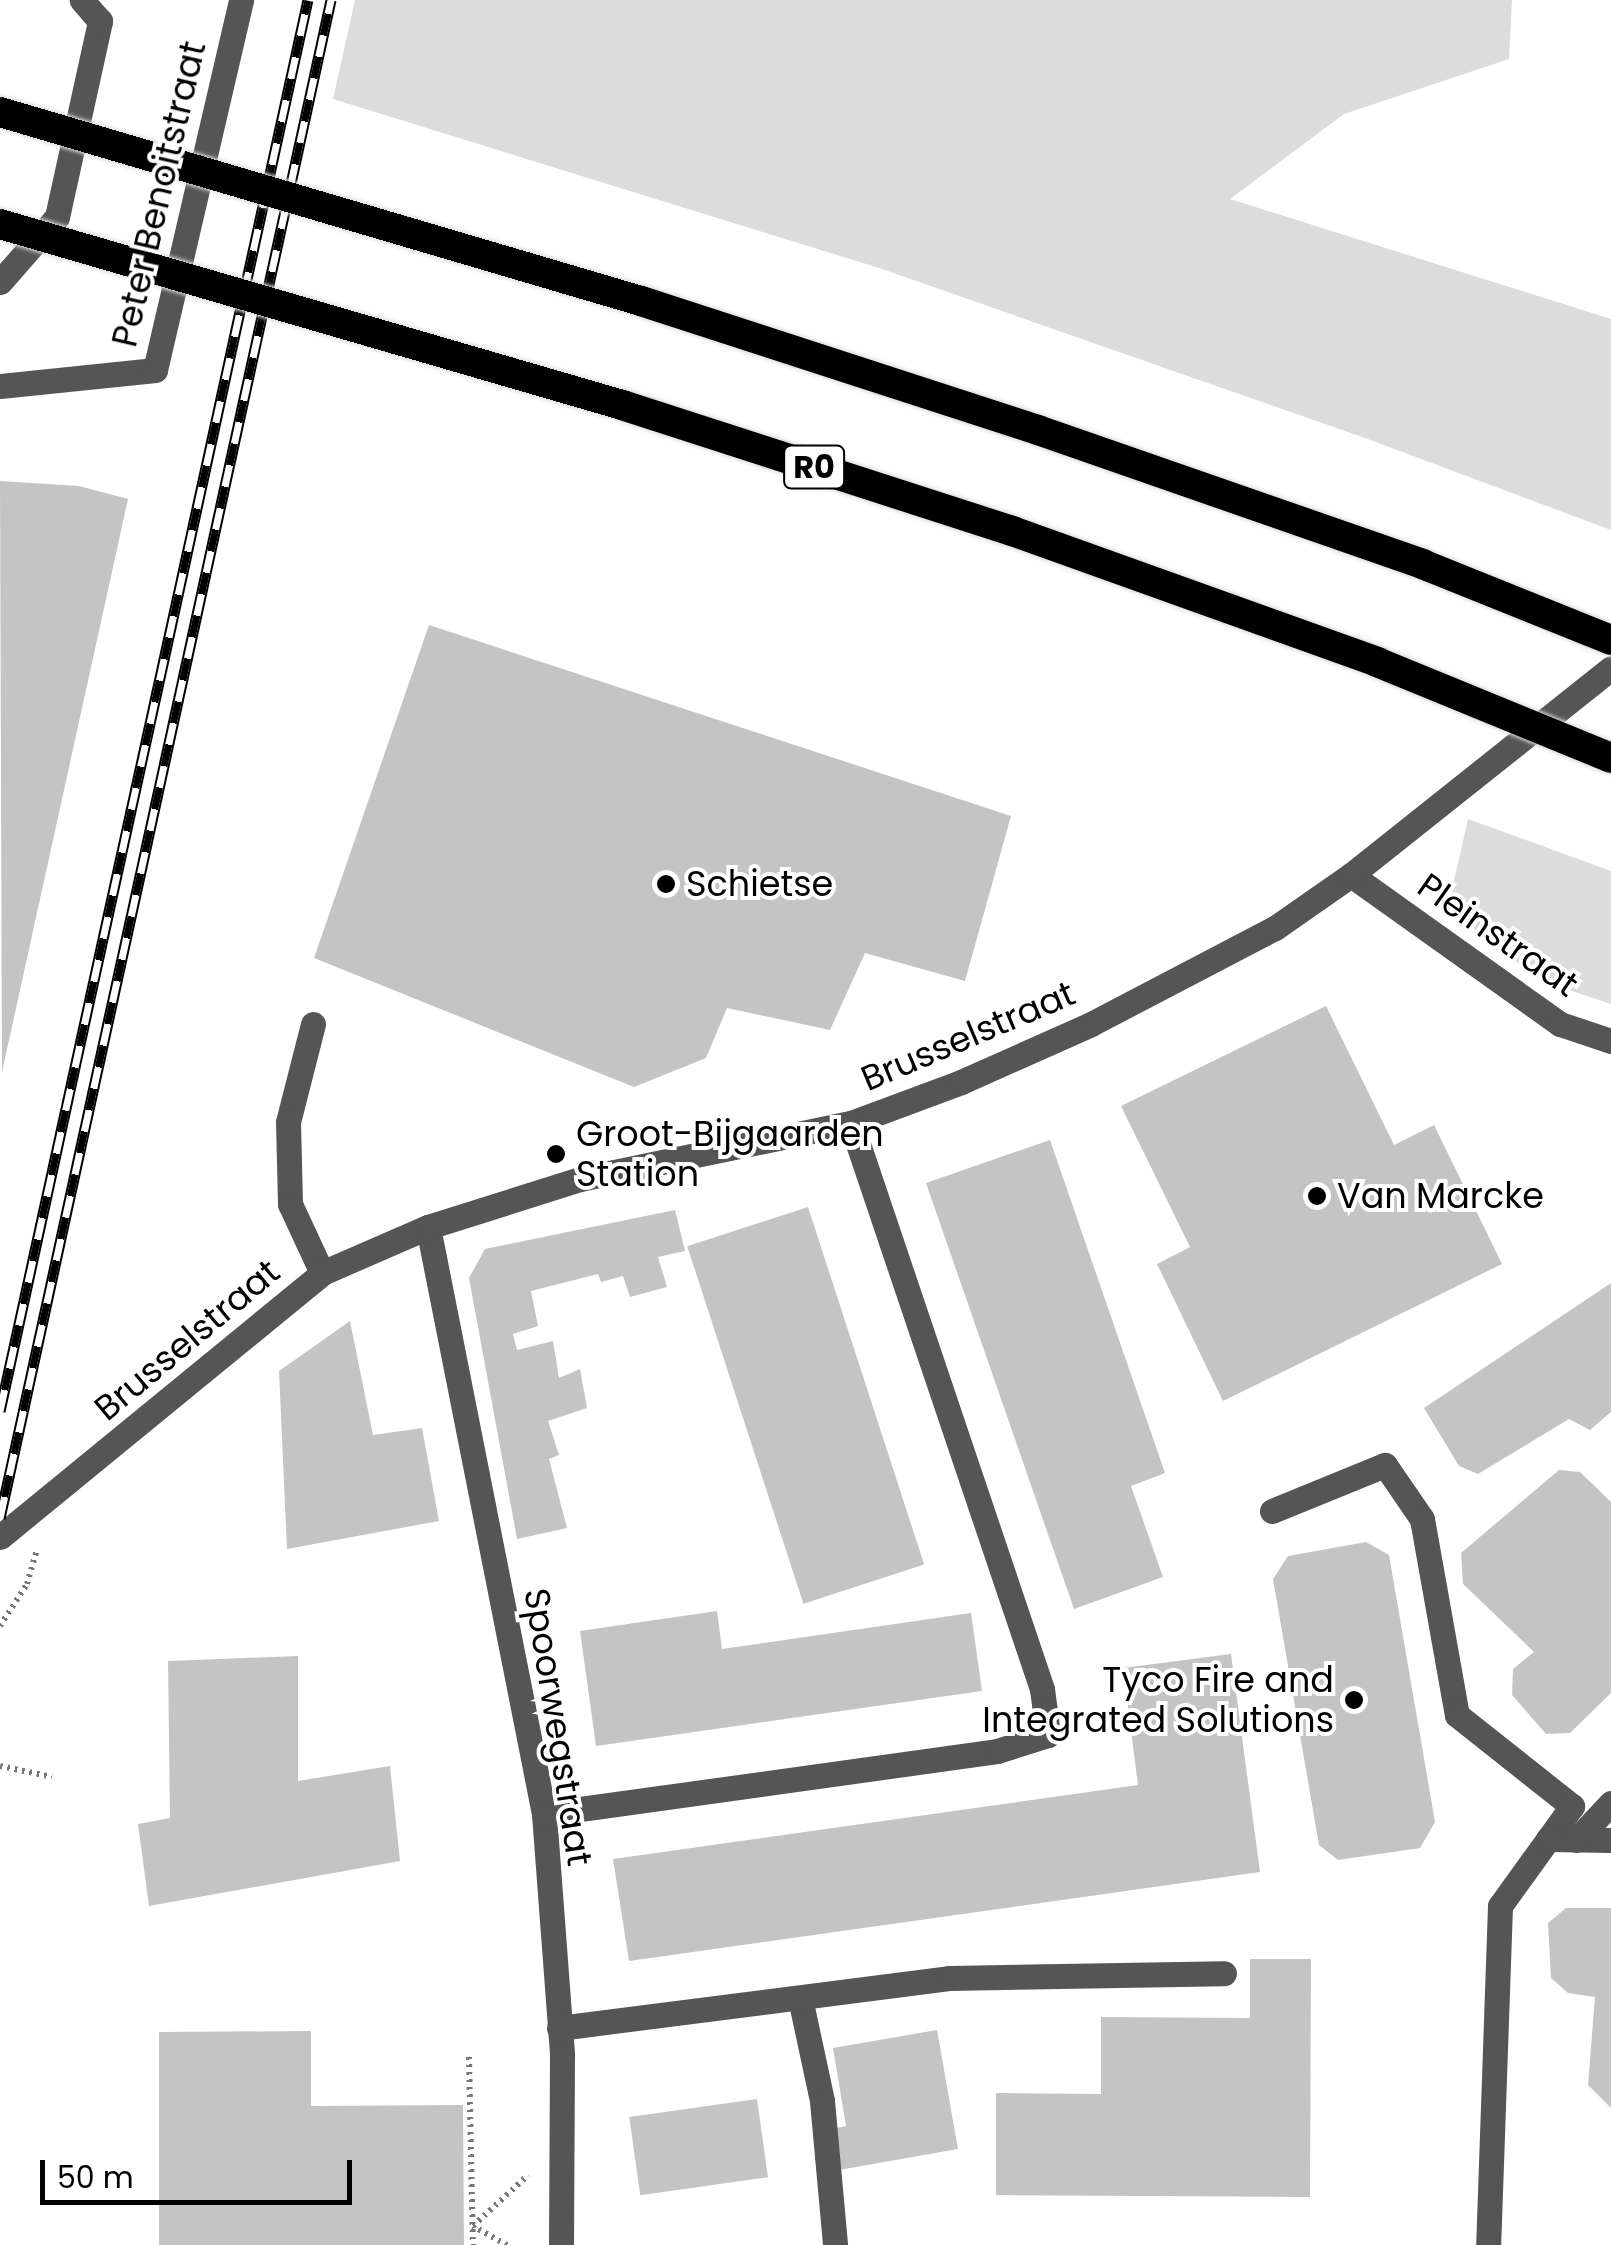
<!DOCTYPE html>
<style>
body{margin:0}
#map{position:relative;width:1611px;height:2245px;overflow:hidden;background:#fff;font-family:Poppins,sans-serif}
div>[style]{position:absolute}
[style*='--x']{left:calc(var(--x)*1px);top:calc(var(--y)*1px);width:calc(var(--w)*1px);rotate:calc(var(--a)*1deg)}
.green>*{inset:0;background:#dcdcdc}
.building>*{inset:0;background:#c4c4c4;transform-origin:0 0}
.path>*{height:6px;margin-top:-3px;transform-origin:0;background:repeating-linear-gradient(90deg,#777 0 2.5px,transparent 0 7.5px)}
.minor>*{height:25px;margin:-12.5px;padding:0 12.5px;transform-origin:12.5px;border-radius:12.5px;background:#555}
.rail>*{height:11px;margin-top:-5.5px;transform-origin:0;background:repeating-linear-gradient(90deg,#fff 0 22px,#000 0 44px);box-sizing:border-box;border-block:2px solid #000}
.bridges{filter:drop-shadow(0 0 2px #dbdbdb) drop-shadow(0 0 2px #dbdbdb)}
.highway-bridge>*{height:30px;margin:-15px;padding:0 15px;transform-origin:15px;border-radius:15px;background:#000}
.dots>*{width:28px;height:28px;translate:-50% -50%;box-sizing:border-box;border:5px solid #fff;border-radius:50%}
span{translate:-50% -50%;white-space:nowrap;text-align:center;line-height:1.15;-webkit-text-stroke:8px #fff;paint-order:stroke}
.shield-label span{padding:2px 8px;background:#fff;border:2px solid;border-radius:8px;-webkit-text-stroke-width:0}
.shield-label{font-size:32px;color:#000;font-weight:700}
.street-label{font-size:35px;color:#000}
.poi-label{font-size:35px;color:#000}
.left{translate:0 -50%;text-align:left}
.right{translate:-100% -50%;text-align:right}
.scale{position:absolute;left:40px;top:2160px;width:312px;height:45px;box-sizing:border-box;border:5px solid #000;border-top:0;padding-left:12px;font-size:30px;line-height:35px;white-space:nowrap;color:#000;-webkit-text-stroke:8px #fff;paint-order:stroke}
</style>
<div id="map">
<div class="green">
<div style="clip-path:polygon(355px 0,1512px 0,1509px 59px,1344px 114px,1230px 199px,1611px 319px,1611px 530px,1365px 438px,879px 268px,333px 99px)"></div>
<div style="clip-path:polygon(1468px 819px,1611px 871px,1611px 1004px,1557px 986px,1486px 944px,1450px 898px)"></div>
</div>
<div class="building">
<div style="clip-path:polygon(0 481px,79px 486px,128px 499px,2px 1072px)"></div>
<div style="clip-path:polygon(429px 625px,1011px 816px,965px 981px,865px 953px,830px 1030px,727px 1008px,706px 1058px,634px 1087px,314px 958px)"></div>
<div style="clip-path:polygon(1326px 1006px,1394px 1145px,1434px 1125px,1502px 1264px,1223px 1401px,1157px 1264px,1190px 1247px,1121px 1106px)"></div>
<div style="clip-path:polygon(1050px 1140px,1165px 1473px,1131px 1486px,1163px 1577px,1074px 1609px,926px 1183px)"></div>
<div style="left:808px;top:1207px;width:376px;height:127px;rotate:72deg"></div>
<div style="clip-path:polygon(675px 1210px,685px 1251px,658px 1257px,667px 1287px,630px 1297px,623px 1276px,601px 1282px,598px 1274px,531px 1291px,538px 1326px,513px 1334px,517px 1350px,553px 1341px,559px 1378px,580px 1369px,587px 1408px,548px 1421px,559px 1455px,549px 1459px,567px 1528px,517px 1539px,469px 1278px,485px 1249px)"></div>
<div style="clip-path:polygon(1611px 1283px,1611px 1412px,1590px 1430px,1569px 1419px,1478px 1474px,1459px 1466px,1424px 1408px)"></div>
<div style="clip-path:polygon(350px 1321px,373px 1435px,422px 1428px,439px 1521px,287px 1549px,279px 1371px)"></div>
<div style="clip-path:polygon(1559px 1470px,1580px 1472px,1611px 1502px,1611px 1693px,1570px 1733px,1546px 1734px,1512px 1695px,1513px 1669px,1534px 1652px,1463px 1584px,1461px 1553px)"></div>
<div style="clip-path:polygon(1366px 1542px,1389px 1555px,1435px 1822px,1420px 1848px,1338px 1860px,1319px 1845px,1273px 1579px,1288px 1556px)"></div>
<div style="clip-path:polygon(717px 1611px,722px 1649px,971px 1613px,982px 1691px,596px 1746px,580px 1631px)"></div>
<div style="clip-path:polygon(1231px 1654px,1260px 1872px,629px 1961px,613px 1859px,1138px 1785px,1123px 1668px)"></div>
<div style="clip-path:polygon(298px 1656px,298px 1781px,390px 1766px,400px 1861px,149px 1906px,138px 1824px,170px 1818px,168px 1661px)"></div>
<div style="clip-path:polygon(1566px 1908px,1611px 1908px,1611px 2108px,1588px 2085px,1595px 1997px,1568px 1993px,1551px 1978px,1548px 1923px)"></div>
<div style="clip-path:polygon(1250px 1959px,1311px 1959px,1310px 2197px,996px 2195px,996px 2093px,1101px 2094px,1101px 2017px,1250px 2018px)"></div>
<div style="clip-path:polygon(937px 2030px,958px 2149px,839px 2170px,832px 2129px,846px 2126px,833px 2048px)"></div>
<div style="clip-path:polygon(311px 2031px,311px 2106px,463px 2105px,464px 2245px,159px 2245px,159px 2032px)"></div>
<div style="left:757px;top:2099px;width:79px;height:129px;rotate:82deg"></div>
</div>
<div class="path">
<div style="--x:0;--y:1626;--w:50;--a:-57.3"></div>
<div style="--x:27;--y:1584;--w:35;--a:-74"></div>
<div style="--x:0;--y:1766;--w:53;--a:11.9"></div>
<div style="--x:469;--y:2057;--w:188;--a:88.8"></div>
<div style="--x:507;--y:2245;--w:39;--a:-151"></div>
<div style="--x:473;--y:2226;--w:75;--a:-42.8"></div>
</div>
<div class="minor">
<div style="--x:0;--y:282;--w:86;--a:-48.8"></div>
<div style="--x:57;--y:217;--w:201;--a:-77.6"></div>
<div style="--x:100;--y:21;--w:28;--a:-131"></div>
<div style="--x:0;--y:386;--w:156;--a:-5.9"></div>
<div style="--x:155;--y:370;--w:380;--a:-76.9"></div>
<div style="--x:1351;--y:875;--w:257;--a:35.5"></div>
<div style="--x:1560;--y:1024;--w:54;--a:18.4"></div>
<div style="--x:313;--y:1024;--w:101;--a:104.3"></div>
<div style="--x:288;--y:1122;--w:82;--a:88.6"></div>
<div style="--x:290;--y:1204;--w:76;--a:65.1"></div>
<div style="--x:428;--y:1227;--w:598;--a:78.82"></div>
<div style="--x:544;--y:1814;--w:242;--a:85.7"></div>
<div style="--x:562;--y:2055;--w:190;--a:90.3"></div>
<div style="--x:1272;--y:1511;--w:122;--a:-22.2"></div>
<div style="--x:1385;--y:1465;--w:65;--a:55.6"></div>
<div style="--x:1422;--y:1519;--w:199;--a:79.9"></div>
<div style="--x:1457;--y:1715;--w:147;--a:38.4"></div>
<div style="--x:1572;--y:1806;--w:123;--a:125.8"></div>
<div style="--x:1500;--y:1906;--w:339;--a:92"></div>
<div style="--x:0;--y:1537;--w:416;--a:-39.3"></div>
<div style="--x:322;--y:1273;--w:116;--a:-23.5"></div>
<div style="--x:428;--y:1227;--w:159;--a:-17.5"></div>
<div style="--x:580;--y:1179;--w:277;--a:-11.7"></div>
<div style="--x:851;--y:1123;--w:117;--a:-20.4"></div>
<div style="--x:961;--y:1082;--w:142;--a:-24"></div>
<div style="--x:1091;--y:1024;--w:208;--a:-27.6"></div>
<div style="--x:1275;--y:928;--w:93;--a:-34.9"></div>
<div style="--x:1351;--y:875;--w:332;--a:-38.5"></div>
<div style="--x:544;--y:1814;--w:457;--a:-7.9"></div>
<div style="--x:997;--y:1751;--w:53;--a:-17.4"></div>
<div style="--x:1048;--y:1735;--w:46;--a:-97.4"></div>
<div style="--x:1042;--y:1689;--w:597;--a:-108.65"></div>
<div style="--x:1548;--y:1839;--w:63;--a:0.9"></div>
<div style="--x:1576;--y:1840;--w:51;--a:-46.6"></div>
<div style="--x:800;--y:1998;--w:105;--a:77.9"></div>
<div style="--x:822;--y:2101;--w:145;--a:84.8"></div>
<div style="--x:559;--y:2028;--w:393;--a:-7.3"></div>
<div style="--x:949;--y:1978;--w:275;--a:-1"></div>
</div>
<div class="rail">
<div style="--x:0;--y:1411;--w:1444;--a:-77.69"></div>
<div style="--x:0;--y:1518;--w:1554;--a:-77.7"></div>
</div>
<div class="bridges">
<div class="highway-bridge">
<div style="--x:0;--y:112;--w:668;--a:16.43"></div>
<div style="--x:641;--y:301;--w:417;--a:18"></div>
<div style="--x:1038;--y:430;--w:407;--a:19.2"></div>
<div style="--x:1422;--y:564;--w:204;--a:21.9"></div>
<div style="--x:0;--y:224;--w:648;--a:16.22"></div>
<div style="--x:622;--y:405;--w:410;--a:17.9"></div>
<div style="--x:1012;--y:531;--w:388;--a:19.7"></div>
<div style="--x:1377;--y:662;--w:253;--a:22.3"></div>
</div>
</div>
<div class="dots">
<div style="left:666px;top:884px;background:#000"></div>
<div style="left:556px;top:1154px;background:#000"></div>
<div style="left:1317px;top:1196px;background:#000"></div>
<div style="left:1354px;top:1700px;background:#000"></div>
</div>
<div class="shield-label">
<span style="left:814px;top:467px">R0</span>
</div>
<div class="street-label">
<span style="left:159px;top:194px;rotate:-77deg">Peter Benoitstraat</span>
<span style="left:1498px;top:935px;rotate:35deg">Pleinstraat</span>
<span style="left:968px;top:1036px;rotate:-23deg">Brusselstraat</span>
<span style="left:187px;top:1340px;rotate:-40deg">Brusselstraat</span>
<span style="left:558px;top:1727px;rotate:81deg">Spoorwegstraat</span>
</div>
<div class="poi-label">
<span class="left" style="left:686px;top:884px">Schietse</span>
<span class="left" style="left:576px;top:1154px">Groot-Bijgaarden<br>Station</span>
<span class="left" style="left:1337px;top:1196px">Van Marcke</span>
<span class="right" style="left:1334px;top:1700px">Tyco Fire and<br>Integrated Solutions</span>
</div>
<div class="scale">50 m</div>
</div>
